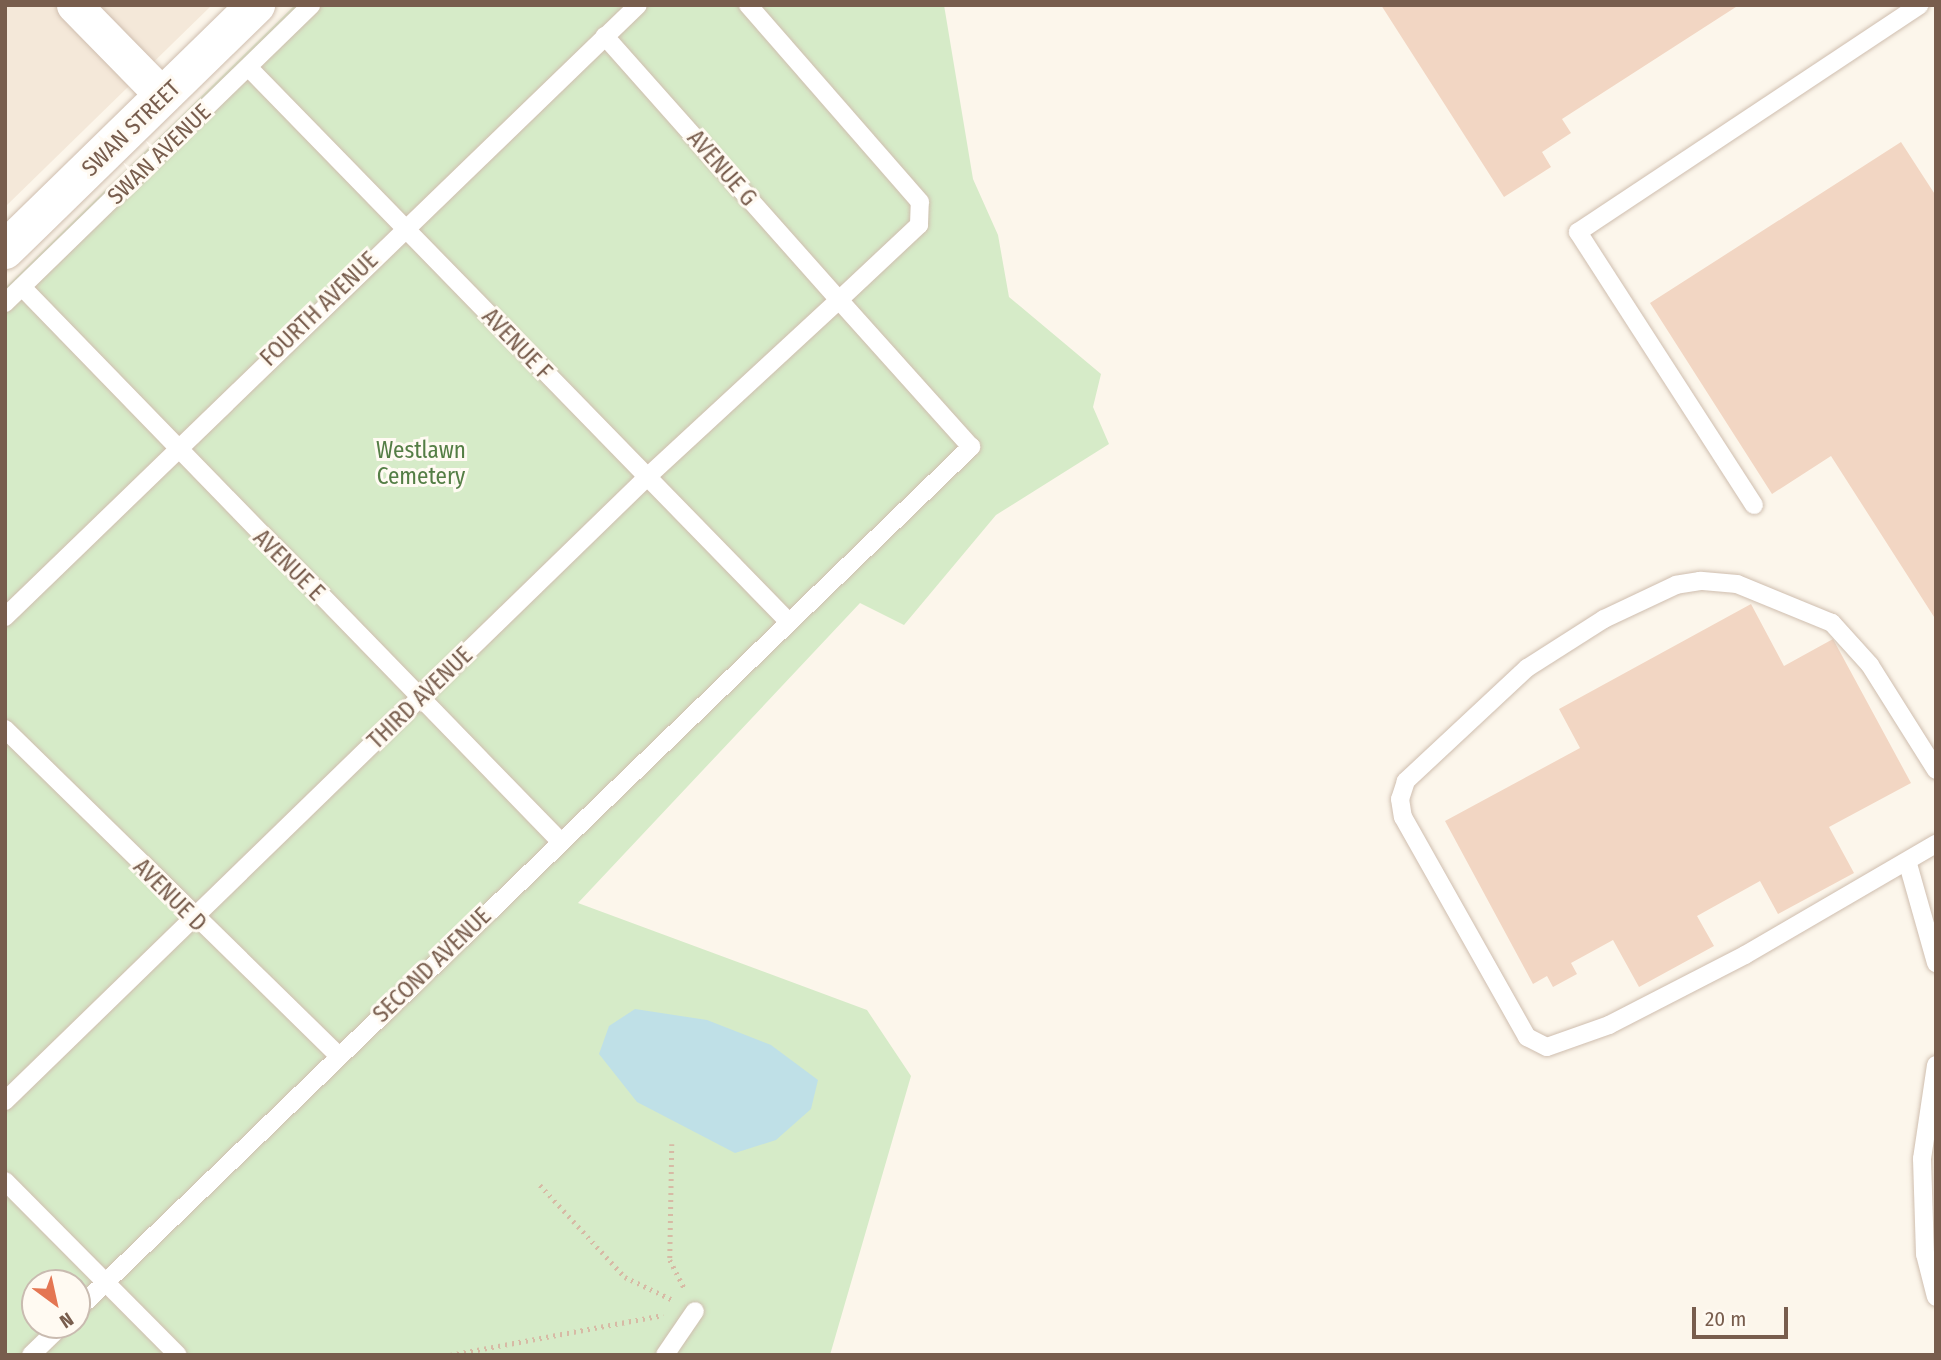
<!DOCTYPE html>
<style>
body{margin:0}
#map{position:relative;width:1941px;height:1360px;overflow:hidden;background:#fcf6eb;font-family:"Fira Sans Condensed",sans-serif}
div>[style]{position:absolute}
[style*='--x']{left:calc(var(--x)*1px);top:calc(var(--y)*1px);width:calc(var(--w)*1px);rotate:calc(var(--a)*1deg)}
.residential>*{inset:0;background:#f4e8d9}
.green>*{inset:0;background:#d6ebc8}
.water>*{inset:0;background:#bfe0e7}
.building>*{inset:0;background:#f2d6c3}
.path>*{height:4.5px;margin-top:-2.25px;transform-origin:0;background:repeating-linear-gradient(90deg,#d7baa5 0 2px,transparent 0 7px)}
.roads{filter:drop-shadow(0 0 2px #cfbeaf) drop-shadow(0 0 2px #cfbeaf)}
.service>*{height:18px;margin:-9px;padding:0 9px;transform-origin:9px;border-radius:9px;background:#fff}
.minor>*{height:35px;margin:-17.5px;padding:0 17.5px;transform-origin:17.5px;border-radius:17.5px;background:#fff}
.tertiary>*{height:38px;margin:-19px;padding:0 19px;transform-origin:19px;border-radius:19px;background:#fff}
span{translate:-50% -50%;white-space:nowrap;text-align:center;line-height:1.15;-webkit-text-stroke:6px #fffaf2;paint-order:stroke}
.street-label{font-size:23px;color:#785d4d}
.park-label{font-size:23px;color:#547e45}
.frame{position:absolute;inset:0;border:7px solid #785d4d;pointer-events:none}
.north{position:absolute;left:21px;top:1269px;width:70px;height:70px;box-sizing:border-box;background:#fffaf2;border:2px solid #c9bbb0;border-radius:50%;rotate:147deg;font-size:19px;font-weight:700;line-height:28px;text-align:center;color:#785d4d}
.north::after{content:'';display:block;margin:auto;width:24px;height:32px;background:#e47653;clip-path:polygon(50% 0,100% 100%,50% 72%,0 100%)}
.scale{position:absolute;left:1692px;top:1307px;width:96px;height:32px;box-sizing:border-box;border:4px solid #785d4d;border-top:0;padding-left:9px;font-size:21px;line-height:24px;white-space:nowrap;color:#785d4d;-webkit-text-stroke:5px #fffaf2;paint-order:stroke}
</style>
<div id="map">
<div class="residential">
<div style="clip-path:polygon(5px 5px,212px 5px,5px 207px)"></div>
</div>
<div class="green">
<div style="clip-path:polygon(evenodd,295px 5px,944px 5px,973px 179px,998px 235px,1009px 297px,1101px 374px,1093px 407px,1109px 444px,996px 515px,904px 625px,860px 603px,578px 903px,867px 1010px,911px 1076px,830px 1355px,5px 1355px,5px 288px,295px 5px,35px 1283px,77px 1283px,77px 1325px,35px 1325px,35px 1283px)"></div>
</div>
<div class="water">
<div style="clip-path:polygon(635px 1009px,707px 1020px,771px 1045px,818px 1080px,811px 1109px,776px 1140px,735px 1153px,637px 1102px,599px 1054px,609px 1026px)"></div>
</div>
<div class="building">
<div style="clip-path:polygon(1381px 5px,1739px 5px,1562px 119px,1571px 133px,1542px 152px,1551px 167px,1504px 197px)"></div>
<div style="clip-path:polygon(1901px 142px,1936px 196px,1936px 620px,1831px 456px,1772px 494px,1650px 303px)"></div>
<div style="clip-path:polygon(1751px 604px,1784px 666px,1833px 639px,1911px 783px,1829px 827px,1854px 873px,1778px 914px,1760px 881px,1697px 916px,1714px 946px,1639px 987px,1613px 940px,1571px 963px,1577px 974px,1553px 987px,1547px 976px,1533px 984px,1445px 821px,1580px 748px,1559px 709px)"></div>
</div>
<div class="path">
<div style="--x:672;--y:1144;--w:116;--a:91"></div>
<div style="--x:670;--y:1260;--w:34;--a:63"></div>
<div style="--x:540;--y:1185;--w:125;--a:47.3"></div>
<div style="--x:625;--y:1277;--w:55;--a:25.6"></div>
<div style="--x:450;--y:1355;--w:217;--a:-10.6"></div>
</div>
<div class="roads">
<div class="service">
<div style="--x:249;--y:68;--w:769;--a:45.74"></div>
<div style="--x:22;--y:287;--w:771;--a:45.84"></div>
<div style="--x:5;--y:303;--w:427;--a:-44.2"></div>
<div style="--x:1754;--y:505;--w:325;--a:-122.8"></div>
<div style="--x:1578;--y:232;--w:410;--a:-33.6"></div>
<div style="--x:5;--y:617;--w:880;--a:-44.03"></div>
<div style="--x:5;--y:729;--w:467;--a:44.4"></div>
<div style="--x:1936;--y:770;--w:124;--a:-122.2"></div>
<div style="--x:1870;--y:665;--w:57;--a:-132.1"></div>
<div style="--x:1832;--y:623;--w:103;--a:-157.7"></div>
<div style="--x:1737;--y:584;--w:37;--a:-175"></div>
<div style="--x:1700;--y:581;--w:24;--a:171"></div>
<div style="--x:1676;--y:585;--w:80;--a:154.7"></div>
<div style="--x:1604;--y:619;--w:91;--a:147.5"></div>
<div style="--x:1527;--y:668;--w:166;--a:137"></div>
<div style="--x:1406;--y:781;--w:19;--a:108"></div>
<div style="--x:1400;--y:799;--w:18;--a:81"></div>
<div style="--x:1403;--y:817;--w:253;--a:60.6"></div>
<div style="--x:1527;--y:1037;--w:22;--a:27"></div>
<div style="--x:1547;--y:1047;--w:66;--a:-19.5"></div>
<div style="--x:1609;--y:1025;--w:153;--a:-27.2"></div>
<div style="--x:1745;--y:955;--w:221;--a:-30.2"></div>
<div style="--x:1908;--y:864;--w:103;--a:74.2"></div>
<div style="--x:1936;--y:1065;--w:95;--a:98.5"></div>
<div style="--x:1922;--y:1159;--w:95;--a:88.2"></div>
<div style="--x:1925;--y:1254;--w:44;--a:75.7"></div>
<div style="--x:5;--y:1101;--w:892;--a:-44.18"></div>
<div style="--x:645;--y:479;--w:264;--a:-42.7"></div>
<div style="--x:839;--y:300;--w:353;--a:-131.6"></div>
<div style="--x:5;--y:1181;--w:245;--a:45.2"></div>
<div style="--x:77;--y:1310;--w:1243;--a:-43.99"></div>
<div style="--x:971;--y:447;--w:198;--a:-131.9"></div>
<div style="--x:839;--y:300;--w:110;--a:-43.2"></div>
<div style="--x:919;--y:225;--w:23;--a:-88"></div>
<div style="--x:920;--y:202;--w:262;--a:-131.1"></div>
<div style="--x:31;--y:1355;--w:43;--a:-44.1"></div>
<div style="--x:665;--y:1355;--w:53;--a:-55.7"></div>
</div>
<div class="minor">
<div style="--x:74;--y:5;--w:127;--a:45.6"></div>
</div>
<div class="tertiary">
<div style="--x:5;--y:250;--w:351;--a:-44.3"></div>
</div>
</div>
<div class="street-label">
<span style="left:131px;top:128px;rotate:-44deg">SWAN STREET</span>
<span style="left:159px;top:154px;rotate:-44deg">SWAN AVENUE</span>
<span style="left:722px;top:168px;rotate:49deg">AVENUE G</span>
<span style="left:319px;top:309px;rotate:-44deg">FOURTH AVENUE</span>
<span style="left:517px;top:344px;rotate:46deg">AVENUE F</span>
<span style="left:289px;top:565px;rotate:45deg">AVENUE E</span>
<span style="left:420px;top:698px;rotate:-44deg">THIRD AVENUE</span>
<span style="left:170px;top:895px;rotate:45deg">AVENUE D</span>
<span style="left:432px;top:965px;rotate:-44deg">SECOND AVENUE</span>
</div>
<div class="park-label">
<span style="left:421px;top:463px">Westlawn<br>Cemetery</span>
</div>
<div class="frame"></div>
<div class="north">N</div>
<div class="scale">20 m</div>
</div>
